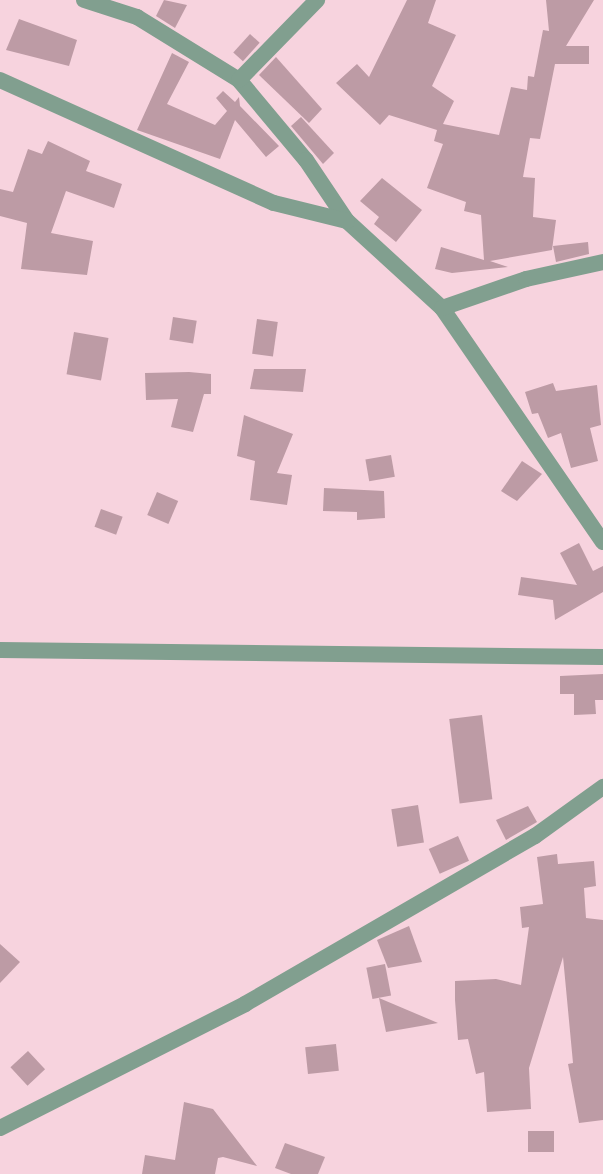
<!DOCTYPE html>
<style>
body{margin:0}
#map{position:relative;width:603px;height:1174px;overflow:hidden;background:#f7d3de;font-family:"Public Sans",sans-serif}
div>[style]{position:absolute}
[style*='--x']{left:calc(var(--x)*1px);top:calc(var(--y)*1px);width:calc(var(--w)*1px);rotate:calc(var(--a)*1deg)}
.building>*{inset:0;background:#bd9ba5;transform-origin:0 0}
.minor>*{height:16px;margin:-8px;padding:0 8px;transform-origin:8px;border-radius:8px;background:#819f8f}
span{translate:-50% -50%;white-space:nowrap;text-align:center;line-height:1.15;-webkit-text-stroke:6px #fff;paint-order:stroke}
</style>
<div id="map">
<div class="building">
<div style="clip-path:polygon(164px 0,187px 5px,175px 28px,156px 16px)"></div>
<div style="clip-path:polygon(407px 0,436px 0,428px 23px,456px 35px,432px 86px,454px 101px,443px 124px,499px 135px,511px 87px,527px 90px,528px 76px,534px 77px,543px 30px,549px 31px,546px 0,594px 0,566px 46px,589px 46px,589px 64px,555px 64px,540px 139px,530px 138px,523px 177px,535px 178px,533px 217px,556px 220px,552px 250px,490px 261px,508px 267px,452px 273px,435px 269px,441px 247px,484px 260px,481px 215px,464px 211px,466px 202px,427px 188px,443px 144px,434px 141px,437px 130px,389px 115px,380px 125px,336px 83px,357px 64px,369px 77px)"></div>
<div style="clip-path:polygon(19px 19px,77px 40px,69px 66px,6px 50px)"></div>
<div style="left:250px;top:34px;width:13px;height:25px;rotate:42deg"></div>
<div style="clip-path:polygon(172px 53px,189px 62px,167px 104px,215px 125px,227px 111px,216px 98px,223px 91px,235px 102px,239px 97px,240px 106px,279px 146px,266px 157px,235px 120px,220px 159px,137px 130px)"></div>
<div style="clip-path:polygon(276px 57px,322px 109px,309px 123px,259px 75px)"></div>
<div style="clip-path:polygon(301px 117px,334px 153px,323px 164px,291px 126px)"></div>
<div style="clip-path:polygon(48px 141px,90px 161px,86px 171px,122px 184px,114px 208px,66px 191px,51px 233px,93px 241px,87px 275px,21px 269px,27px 223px,0 216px,0 189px,13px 192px,28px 149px,42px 154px)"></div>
<div style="clip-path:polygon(382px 178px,422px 210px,396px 242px,374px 224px,379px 217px,360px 201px)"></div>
<div style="clip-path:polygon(588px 242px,589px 254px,556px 262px,553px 246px)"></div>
<div style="left:173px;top:317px;width:24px;height:23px;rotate:9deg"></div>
<div style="left:257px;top:319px;width:21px;height:35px;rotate:8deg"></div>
<div style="left:74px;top:332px;width:35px;height:43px;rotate:10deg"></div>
<div style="clip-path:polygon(254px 369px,306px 369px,303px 392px,250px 389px)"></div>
<div style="clip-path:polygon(189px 372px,211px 374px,211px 394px,204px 394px,193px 432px,171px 427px,178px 399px,146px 400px,145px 373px)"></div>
<div style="clip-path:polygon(553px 383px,556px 391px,597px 385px,601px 425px,590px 428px,598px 461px,571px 468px,561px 433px,548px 438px,538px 413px,532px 414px,525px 392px)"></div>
<div style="clip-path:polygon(244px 415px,293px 434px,277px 473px,292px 475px,287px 505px,250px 500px,255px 461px,237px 456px)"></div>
<div style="left:391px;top:455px;width:22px;height:26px;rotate:80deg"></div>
<div style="clip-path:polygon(522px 461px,542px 474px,517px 501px,501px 491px)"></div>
<div style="clip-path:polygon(324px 488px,384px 491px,385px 518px,357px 520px,357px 512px,323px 511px)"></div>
<div style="left:157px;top:492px;width:23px;height:25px;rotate:23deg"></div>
<div style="left:101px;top:509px;width:23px;height:19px;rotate:20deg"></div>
<div style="clip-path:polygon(579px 543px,593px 571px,603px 566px,603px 592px,555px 620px,553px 600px,518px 595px,521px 577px,577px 585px,560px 553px)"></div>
<div style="clip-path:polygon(603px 674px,603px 700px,595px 700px,596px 714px,574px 715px,574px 694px,560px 694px,560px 676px)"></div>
<div style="left:482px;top:715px;width:85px;height:33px;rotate:83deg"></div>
<div style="left:418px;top:805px;width:38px;height:27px;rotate:81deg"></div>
<div style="clip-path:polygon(528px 806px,537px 822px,506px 840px,496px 820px)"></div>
<div style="left:458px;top:836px;width:27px;height:32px;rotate:66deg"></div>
<div style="clip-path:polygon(557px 854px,558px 864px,594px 861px,596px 886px,584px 888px,586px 918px,603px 920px,603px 1120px,579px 1123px,568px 1064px,573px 1063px,563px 957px,529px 1068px,531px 1109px,487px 1112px,484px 1072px,476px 1074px,468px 1039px,458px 1040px,455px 1000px,455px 981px,496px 979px,521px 985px,529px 927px,522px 928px,520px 907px,543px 904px,537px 857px)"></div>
<div style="clip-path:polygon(409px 926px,422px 962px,388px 968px,377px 940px)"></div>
<div style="clip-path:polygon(0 944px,20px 962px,0 983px)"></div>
<div style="left:385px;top:964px;width:32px;height:19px;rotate:79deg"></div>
<div style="clip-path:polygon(379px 998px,438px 1023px,386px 1032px)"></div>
<div style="left:336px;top:1044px;width:27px;height:31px;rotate:84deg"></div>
<div style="left:28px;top:1051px;width:25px;height:24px;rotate:47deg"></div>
<div style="clip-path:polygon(184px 1102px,213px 1109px,257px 1166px,223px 1157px,218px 1158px,215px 1174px,142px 1174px,145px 1155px,175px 1160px)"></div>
<div style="left:528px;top:1131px;width:26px;height:21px"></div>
<div style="clip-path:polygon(285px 1143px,325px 1157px,318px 1174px,291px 1174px,275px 1168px)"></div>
</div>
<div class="minor">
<div style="--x:84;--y:0;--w:56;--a:17.8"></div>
<div style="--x:137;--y:17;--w:120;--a:31.7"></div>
<div style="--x:239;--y:80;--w:104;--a:50.1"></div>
<div style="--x:306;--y:160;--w:73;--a:56.1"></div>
<div style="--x:347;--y:221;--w:129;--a:42.5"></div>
<div style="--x:442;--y:308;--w:284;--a:55.5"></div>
<div style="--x:0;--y:80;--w:300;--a:24.2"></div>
<div style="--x:274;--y:203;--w:75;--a:13.9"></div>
<div style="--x:239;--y:80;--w:112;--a:-45.7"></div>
<div style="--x:442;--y:308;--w:89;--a:-19"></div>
<div style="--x:526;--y:279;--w:79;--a:-12.4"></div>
<div style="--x:0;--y:650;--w:603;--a:0.67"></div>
<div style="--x:0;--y:1128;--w:275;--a:-26.8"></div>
<div style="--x:245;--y:1004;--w:335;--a:-30.1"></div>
<div style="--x:535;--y:836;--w:84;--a:-35.8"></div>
</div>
</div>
